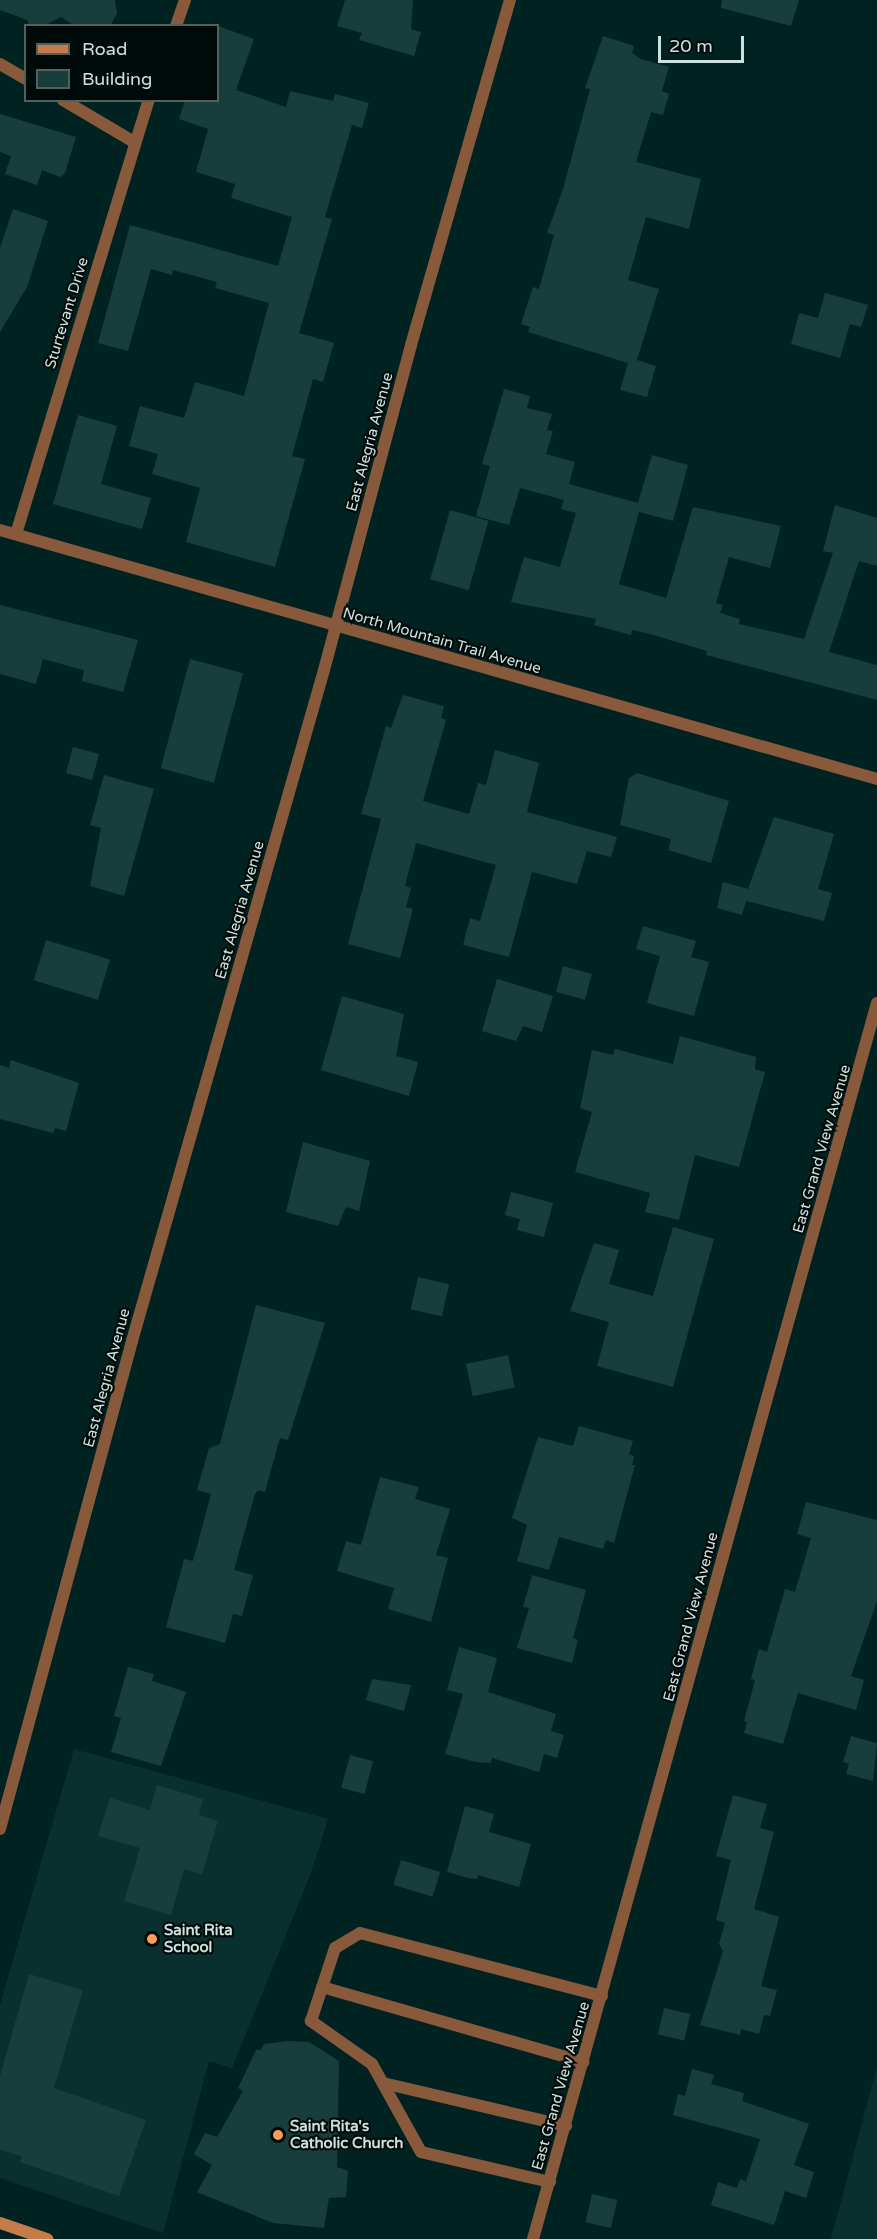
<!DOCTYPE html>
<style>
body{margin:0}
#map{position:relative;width:877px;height:2239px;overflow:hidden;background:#002321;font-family:"Varela Round",sans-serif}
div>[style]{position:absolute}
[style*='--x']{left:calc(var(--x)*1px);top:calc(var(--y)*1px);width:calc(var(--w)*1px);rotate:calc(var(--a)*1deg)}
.built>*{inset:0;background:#09302e}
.building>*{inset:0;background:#183e3c;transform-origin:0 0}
.lane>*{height:12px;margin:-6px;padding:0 6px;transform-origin:6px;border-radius:6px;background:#885a3b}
.street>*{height:12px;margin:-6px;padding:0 6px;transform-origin:6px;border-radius:6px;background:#885a3b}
.secondary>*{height:12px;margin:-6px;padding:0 6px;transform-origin:6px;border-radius:6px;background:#c57c48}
.dots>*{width:16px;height:16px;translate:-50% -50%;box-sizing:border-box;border:3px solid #000a09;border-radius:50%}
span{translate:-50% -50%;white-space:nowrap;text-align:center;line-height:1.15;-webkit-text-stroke:4.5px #000a09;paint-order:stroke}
.street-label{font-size:15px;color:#cde1df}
.poi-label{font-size:15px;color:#cde1df;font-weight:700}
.left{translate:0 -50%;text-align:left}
.legend{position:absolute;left:24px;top:24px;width:195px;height:78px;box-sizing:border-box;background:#000a09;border:2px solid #52605f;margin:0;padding:8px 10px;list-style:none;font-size:18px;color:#cde1df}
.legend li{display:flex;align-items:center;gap:12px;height:30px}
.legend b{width:30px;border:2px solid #52605f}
.scale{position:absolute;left:658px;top:36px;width:86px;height:27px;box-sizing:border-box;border:3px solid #cde1df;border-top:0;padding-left:8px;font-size:18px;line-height:21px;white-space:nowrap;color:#cde1df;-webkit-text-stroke:4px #000a09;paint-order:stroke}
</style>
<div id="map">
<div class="built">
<div style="clip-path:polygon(74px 1749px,328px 1819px,311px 1873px,232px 2068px,209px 2061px,163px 2233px,0 2178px,0 2005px)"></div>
<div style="clip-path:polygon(877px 2067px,877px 2239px,831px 2239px)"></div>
</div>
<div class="building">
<div style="clip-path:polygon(0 0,115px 0,117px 13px,110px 26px,75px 26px,61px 17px,43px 26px,30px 26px,27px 20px,0 10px)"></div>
<div style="clip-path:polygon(345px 0,413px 0,411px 29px,421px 32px,414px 56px,359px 40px,362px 33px,337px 26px)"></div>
<div style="clip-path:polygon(722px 0,799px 0,791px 26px,721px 8px)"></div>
<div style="clip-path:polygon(218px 26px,254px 39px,236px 90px,286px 107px,290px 91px,333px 101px,335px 94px,369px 103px,362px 128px,352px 125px,325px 217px,332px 219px,299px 333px,334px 343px,323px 382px,313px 379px,292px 456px,305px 459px,275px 567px,186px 542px,200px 488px,152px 474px,158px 454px,129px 446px,140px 406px,184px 418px,195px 382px,244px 396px,269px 303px,215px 288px,217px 282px,173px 270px,172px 275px,151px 269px,128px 351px,98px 343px,130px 225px,278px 266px,292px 217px,231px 198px,235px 184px,196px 172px,208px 129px,179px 119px,185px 100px,218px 100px)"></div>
<div style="clip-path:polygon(603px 36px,634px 46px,632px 53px,641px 59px,669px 67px,662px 91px,669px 94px,663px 115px,651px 112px,636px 162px,701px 179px,689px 229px,646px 217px,628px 280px,659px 289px,637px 360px,656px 366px,647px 397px,620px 390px,628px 363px,528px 332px,530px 327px,521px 324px,533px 287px,539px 289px,554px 235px,547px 233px,563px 189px,590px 89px,585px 88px)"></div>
<div style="clip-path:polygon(0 114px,76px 137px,65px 173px,60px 177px,42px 170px,37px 185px,5px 174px,11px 156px,0 152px)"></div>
<div style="clip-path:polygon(13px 209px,48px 221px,27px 287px,0 332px,0 248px)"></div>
<div style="clip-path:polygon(825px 293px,868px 305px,861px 327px,850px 324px,840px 358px,791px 344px,799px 313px,818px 318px)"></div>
<div style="clip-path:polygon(504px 389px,530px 396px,527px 408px,552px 414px,547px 430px,553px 431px,546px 454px,575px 462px,569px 484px,638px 503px,652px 455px,688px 465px,673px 521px,639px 512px,619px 584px,666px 598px,693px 507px,781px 526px,770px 568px,729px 557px,716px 603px,723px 605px,720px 613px,740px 619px,739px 624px,804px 639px,833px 553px,823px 551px,835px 505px,877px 518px,877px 566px,859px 561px,829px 652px,877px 665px,877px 700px,706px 655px,707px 651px,650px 634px,632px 630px,631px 635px,594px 625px,596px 619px,511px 602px,524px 557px,560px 567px,576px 513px,561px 509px,564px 500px,520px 488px,509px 525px,476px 516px,490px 466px,482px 464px)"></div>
<div style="clip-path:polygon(78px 415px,117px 426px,101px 484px,151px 498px,142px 529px,53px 504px)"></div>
<div style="left:450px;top:510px;width:40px;height:72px;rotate:16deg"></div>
<div style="clip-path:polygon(0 605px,138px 640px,123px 692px,82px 681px,84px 670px,43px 659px,36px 684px,0 674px)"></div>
<div style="left:190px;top:659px;width:55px;height:113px;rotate:15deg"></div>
<div style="clip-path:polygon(403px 695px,444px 706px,441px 718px,446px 720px,423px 801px,469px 814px,478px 783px,486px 785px,495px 750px,539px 763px,527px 812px,617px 837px,611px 857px,587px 851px,577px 884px,532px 872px,509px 957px,463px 945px,470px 918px,480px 921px,496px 865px,416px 843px,405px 886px,411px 888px,406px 907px,413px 909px,400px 958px,348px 944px,381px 819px,361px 814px,386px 726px,391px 728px)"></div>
<div style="left:73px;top:747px;width:27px;height:27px;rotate:15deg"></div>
<div style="clip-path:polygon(637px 773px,729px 801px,711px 863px,668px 850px,671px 839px,620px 825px,629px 778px)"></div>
<div style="clip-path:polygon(104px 775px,154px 789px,124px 896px,90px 886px,101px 828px,90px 825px)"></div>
<div style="clip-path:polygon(774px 817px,834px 834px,818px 889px,832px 893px,824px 921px,746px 901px,742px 915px,717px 908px,723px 882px,748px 889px)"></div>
<div style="clip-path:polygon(643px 926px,696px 941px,691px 957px,709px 962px,694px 1016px,647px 1003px,660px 956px,636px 949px)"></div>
<div style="left:46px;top:940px;width:67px;height:42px;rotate:17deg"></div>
<div style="left:563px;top:966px;width:30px;height:27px;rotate:15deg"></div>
<div style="clip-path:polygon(497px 979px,553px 996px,542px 1032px,523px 1026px,516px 1041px,482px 1031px)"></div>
<div style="clip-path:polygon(342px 996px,404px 1014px,396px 1056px,418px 1062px,409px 1096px,321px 1070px)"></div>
<div style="clip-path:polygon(680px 1036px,756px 1057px,755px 1069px,765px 1072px,739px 1167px,695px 1155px,679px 1220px,645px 1212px,650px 1193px,575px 1172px,592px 1112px,580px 1108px,592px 1050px,613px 1055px,615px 1049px,673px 1064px)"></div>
<div style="clip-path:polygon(11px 1060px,79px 1083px,66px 1131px,55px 1128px,53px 1133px,0 1119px,0 1065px,9px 1068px)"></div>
<div style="clip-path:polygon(303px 1142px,370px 1161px,359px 1211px,346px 1207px,338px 1226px,286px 1212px)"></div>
<div style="clip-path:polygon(511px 1192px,553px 1203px,544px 1237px,517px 1230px,520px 1219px,505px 1215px)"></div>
<div style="clip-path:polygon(673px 1227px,714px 1239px,673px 1387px,597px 1366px,609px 1322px,570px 1311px,594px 1243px,619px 1250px,609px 1284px,653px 1296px)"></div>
<div style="left:418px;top:1277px;width:32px;height:33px;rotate:13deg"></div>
<div style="clip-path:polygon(256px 1305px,325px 1323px,288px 1440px,280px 1438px,265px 1492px,258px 1490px,255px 1494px,234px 1570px,253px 1575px,242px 1616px,233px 1614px,225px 1643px,166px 1627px,184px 1559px,193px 1561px,211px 1494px,197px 1490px,209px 1448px,220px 1444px)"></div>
<div style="left:508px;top:1355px;width:33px;height:43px;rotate:78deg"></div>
<div style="clip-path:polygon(579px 1426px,633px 1441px,629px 1454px,634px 1456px,632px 1465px,635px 1465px,614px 1543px,606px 1540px,603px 1549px,559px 1537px,549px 1570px,517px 1561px,527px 1525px,512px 1518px,538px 1437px,573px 1446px)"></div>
<div style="clip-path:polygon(380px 1477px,419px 1487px,415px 1499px,450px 1509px,436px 1555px,448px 1558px,431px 1622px,388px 1609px,394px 1588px,337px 1571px,346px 1541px,361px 1545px)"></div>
<div style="clip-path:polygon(806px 1502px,877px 1520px,877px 1601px,851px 1676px,864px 1680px,856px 1710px,798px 1693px,783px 1744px,744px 1733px,747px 1722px,744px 1721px,755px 1680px,751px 1679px,759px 1649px,767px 1652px,785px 1589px,795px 1592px,811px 1538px,797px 1534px)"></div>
<div style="clip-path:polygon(532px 1575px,586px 1590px,573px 1638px,578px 1640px,572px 1663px,517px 1648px,529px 1608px,523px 1607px)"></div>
<div style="clip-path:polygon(459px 1647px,497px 1658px,488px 1692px,556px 1714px,551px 1731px,564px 1735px,557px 1758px,544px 1754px,539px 1772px,492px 1758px,491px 1763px,476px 1762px,445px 1754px,463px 1694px,447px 1690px)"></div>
<div style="clip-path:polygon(128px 1667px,154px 1674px,152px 1681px,186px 1692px,161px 1766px,111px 1752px,121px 1718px,114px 1716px)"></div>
<div style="clip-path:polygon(372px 1679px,411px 1685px,404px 1711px,366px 1700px)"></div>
<div style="clip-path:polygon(851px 1736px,877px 1743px,873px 1781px,846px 1774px,849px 1764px,843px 1762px)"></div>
<div style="left:350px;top:1755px;width:24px;height:34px;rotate:15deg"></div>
<div style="clip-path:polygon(157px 1785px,203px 1799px,199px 1815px,218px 1821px,202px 1874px,184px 1869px,171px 1915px,124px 1901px,140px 1848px,98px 1836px,110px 1798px,150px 1810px)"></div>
<div style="clip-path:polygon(733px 1795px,767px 1804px,760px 1828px,774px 1832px,754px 1909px,779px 1917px,761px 1986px,777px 1990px,770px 2016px,764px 2015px,759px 2034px,741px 2029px,740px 2035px,700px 2025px,723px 1951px,719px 1944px,725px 1923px,716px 1920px,731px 1860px,716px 1856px)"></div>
<div style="clip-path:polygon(465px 1806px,494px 1814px,489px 1832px,531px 1844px,519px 1887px,478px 1875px,477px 1879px,468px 1878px,447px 1872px)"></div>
<div style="left:401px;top:1860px;width:41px;height:26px;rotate:17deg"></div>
<div style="clip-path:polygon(29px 1974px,83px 1990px,54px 2088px,146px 2120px,119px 2196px,20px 2162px,22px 2156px,0 2150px,0 2076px)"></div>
<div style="left:664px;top:2008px;width:27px;height:27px;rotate:13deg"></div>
<div style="clip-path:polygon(288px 2041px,309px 2042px,339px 2061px,337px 2167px,348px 2171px,346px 2197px,329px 2198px,324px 2228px,273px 2223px,197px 2192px,212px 2165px,194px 2154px,205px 2133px,217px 2137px,243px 2091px,238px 2088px,256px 2050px,261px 2050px,264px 2044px)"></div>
<div style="clip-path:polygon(692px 2069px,714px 2075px,711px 2084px,744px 2093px,742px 2101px,809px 2124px,794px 2165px,814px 2172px,806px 2198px,785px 2191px,774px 2225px,711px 2205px,718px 2182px,737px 2188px,740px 2179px,746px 2181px,760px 2139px,673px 2115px,678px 2094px,685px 2096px)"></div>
<div style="left:592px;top:2194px;width:26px;height:29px;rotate:13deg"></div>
</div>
<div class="lane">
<div style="--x:322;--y:1987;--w:272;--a:16"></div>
<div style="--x:383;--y:2083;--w:188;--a:13.2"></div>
<div style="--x:550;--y:2182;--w:132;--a:-166.9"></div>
<div style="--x:421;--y:2152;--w:101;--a:-119.1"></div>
<div style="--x:372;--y:2064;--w:75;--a:-144.8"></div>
<div style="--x:311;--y:2021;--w:77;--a:-71.8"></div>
<div style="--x:335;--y:1948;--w:29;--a:-31"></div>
<div style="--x:360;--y:1933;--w:250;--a:14.6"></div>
</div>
<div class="street">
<div style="--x:176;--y:26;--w:28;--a:-71"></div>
<div style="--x:0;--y:64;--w:30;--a:30"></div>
<div style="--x:63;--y:100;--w:82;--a:30.6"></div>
<div style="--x:0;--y:530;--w:912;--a:15.85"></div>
<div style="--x:16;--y:534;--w:454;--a:-73"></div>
<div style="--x:0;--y:1829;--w:506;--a:-74.86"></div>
<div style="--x:132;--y:1341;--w:698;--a:-74.03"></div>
<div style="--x:324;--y:670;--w:336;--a:-75"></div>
<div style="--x:411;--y:345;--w:359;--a:-74"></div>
<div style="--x:533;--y:2239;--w:1283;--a:-74.45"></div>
</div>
<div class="secondary">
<div style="--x:0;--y:2223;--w:50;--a:18.8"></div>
</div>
<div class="dots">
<div style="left:152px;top:1939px;background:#fd9c56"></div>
<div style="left:278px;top:2135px;background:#fd9c56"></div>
</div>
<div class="street-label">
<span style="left:67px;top:313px;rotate:-73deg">Sturtevant Drive</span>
<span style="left:370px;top:442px;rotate:-75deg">East Alegria Avenue</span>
<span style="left:442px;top:641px;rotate:16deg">North Mountain Trail Avenue</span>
<span style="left:240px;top:910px;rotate:-74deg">East Alegria Avenue</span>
<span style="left:822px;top:1149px;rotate:-74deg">East Grand View Avenue</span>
<span style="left:107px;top:1378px;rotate:-75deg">East Alegria Avenue</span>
<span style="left:691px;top:1617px;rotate:-75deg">East Grand View Avenue</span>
<span style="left:561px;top:2086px;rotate:-74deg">East Grand View Avenue</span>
</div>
<div class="poi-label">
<span class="left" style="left:164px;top:1939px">Saint Rita<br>School</span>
<span class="left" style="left:290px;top:2135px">Saint Rita's<br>Catholic Church</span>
</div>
<ul class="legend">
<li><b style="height:8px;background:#c57c48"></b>Road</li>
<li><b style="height:16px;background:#183e3c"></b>Building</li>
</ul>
<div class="scale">20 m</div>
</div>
